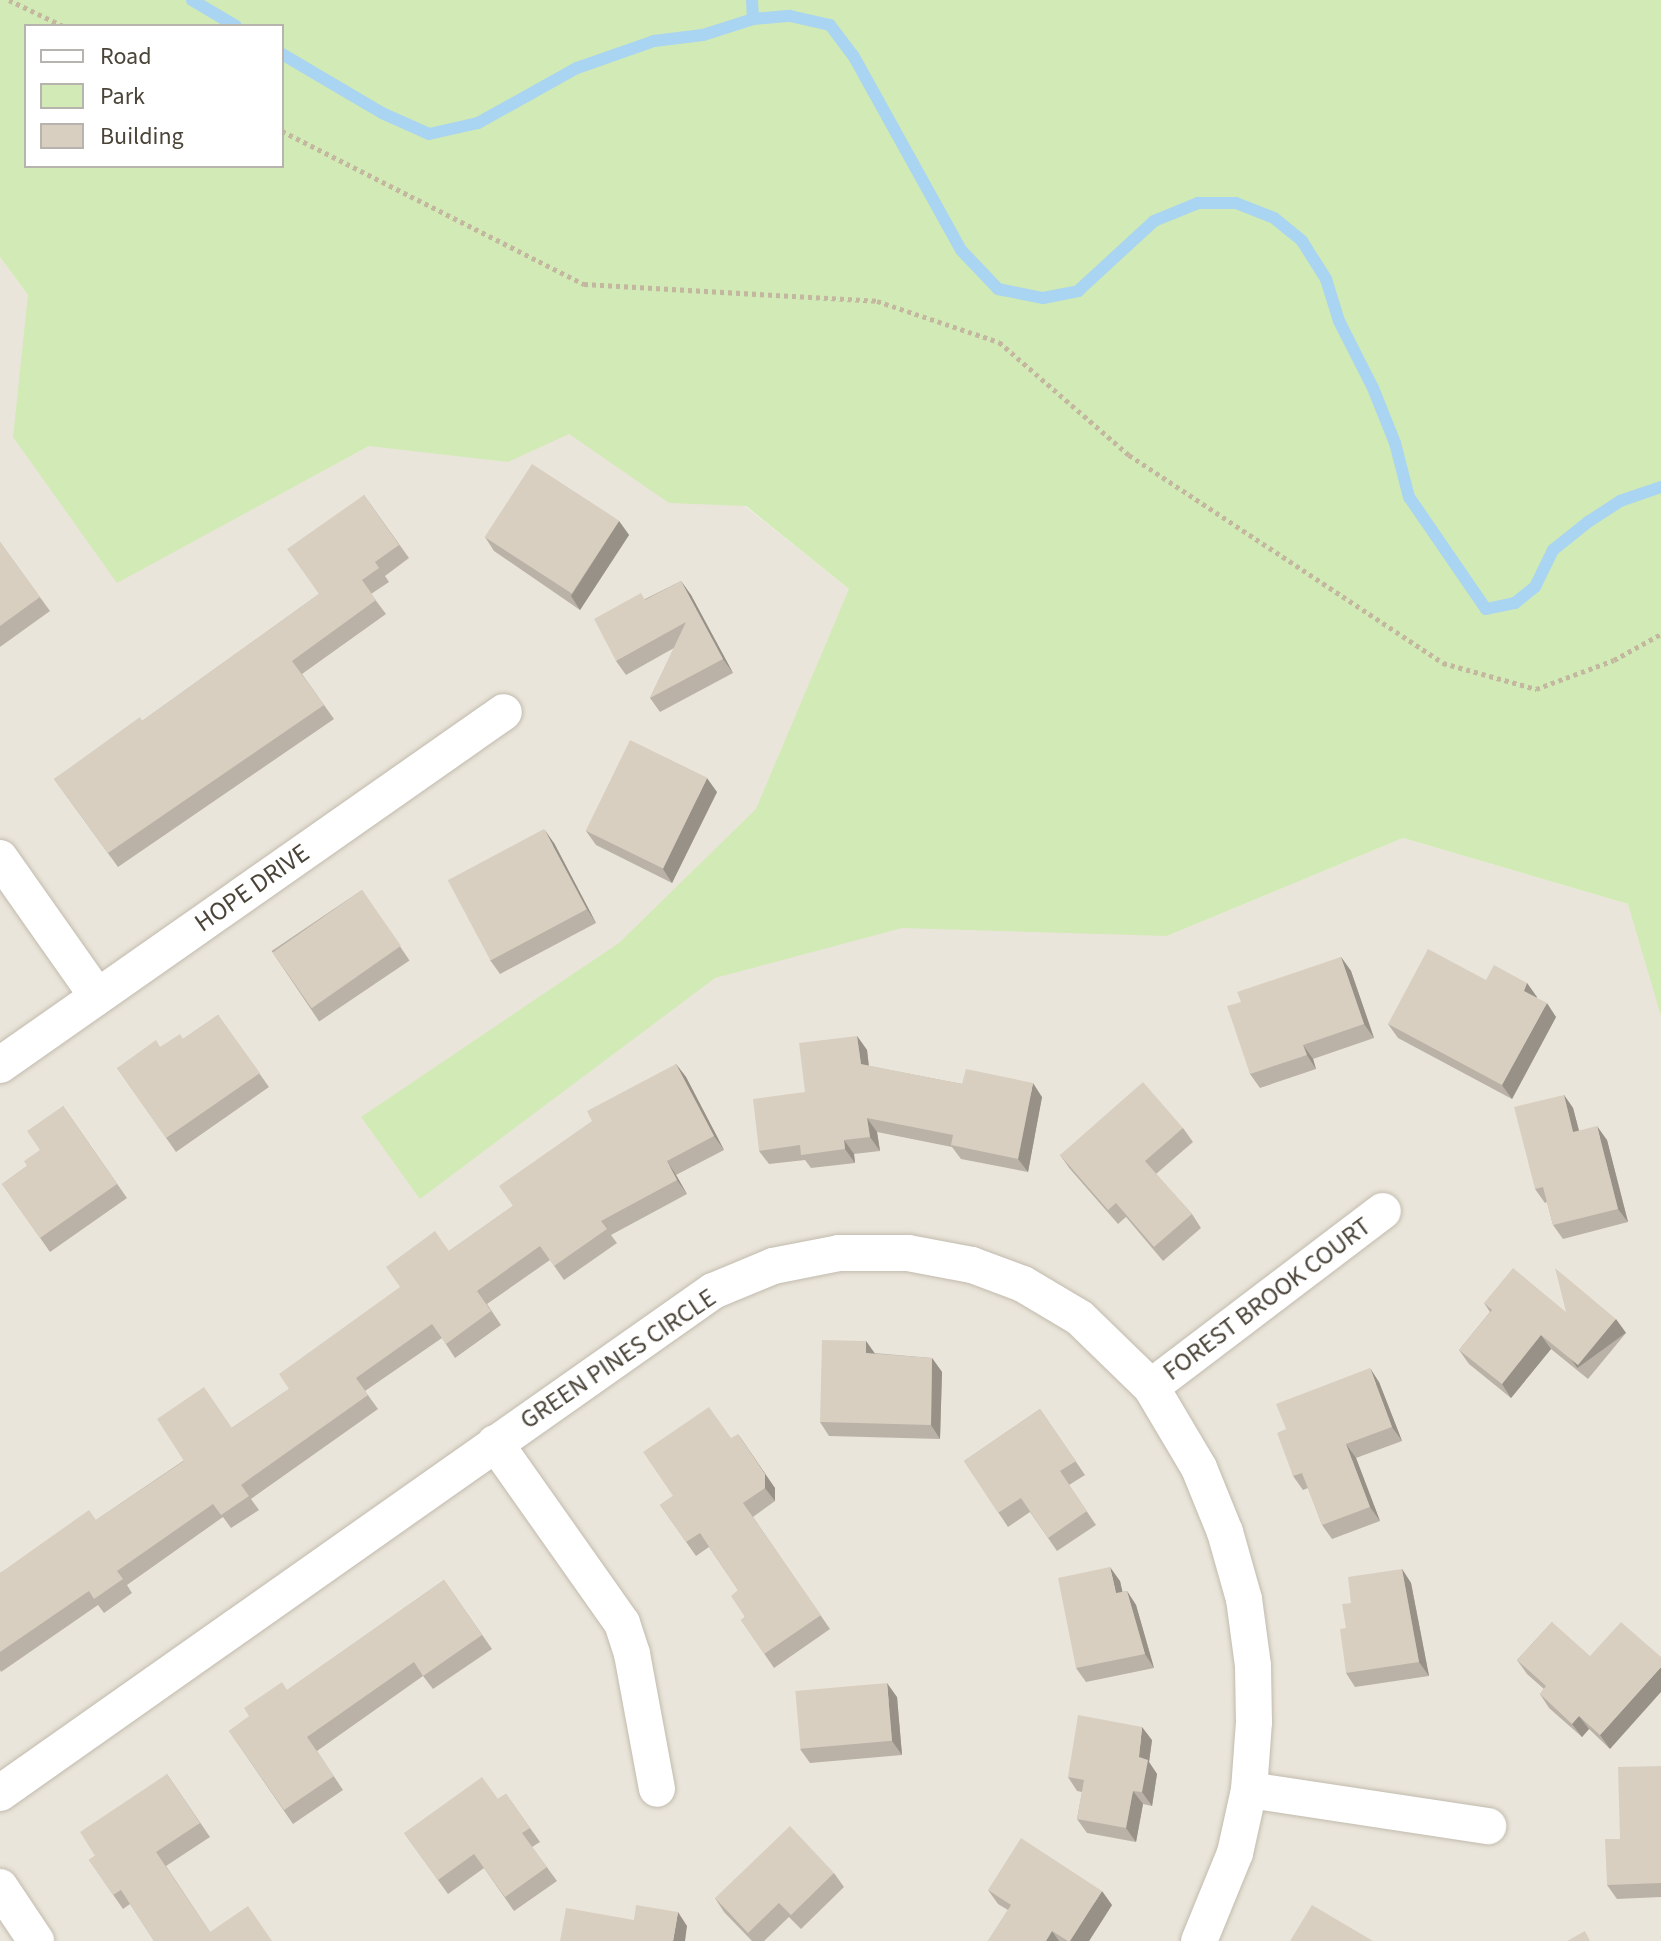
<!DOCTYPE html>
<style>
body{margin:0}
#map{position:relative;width:1661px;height:1941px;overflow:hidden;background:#f6f3ec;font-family:"Source Sans 3",sans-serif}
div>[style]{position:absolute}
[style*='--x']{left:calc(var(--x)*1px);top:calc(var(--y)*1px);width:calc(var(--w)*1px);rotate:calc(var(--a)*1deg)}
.residential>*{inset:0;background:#eae5da}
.green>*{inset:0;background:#d2eab5}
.stream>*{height:12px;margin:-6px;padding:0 6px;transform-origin:6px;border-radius:6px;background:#a9d4f2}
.path>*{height:5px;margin-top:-2.5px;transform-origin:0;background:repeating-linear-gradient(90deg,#c4b79f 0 4px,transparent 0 8px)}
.roads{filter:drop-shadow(0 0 2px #c2bbae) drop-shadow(0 0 2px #c2bbae)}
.street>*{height:36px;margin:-18px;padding:0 18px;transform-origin:18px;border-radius:18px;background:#fff}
.wall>*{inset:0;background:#bab2a6;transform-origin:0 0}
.shaded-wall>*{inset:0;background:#979187;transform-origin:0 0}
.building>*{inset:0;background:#d8cfc1;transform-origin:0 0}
span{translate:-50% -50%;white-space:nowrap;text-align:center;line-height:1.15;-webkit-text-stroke:6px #fff;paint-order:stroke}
.street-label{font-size:26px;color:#4b4439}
.legend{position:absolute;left:24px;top:24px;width:260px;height:144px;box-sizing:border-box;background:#fff;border:2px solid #b7b4b0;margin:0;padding:10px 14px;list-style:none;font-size:24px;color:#4b4439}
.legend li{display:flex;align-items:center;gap:16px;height:40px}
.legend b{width:40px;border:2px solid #b7b4b0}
</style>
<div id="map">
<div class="residential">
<div style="clip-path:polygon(0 257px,204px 535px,369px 446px,597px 388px,849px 589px,898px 884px,1167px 936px,1403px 838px,1628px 904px,1661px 925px,1661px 1941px,0 1941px)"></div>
</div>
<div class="green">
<div style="clip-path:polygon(evenodd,0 0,1661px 0,1661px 1016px,1628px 904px,1403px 838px,1167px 936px,902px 928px,715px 978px,420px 1199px,361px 1117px,619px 943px,756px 809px,849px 589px,746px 506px,669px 503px,569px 434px,508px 462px,369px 446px,117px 583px,13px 437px,28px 295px,0 257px,0 0,26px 26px,282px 26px,282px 166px,26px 166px,26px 26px)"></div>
</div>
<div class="stream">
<div style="--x:192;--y:0;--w:51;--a:30.6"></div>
<div style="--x:752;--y:0;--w:19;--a:87"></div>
<div style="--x:282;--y:54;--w:116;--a:30.5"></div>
<div style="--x:382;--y:113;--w:51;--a:24.1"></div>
<div style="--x:429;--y:134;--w:50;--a:-12.7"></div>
<div style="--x:478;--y:123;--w:113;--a:-29.1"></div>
<div style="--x:577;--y:68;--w:82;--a:-19.3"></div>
<div style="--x:654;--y:41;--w:49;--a:-7"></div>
<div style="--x:703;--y:35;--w:52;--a:-17.7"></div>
<div style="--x:753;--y:19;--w:37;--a:-5"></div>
<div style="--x:790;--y:16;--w:41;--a:12.7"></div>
<div style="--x:830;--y:25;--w:38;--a:53"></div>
<div style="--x:853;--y:55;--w:223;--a:61"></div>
<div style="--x:961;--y:250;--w:54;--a:46.5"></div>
<div style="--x:998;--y:289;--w:46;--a:11.3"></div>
<div style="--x:1043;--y:298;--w:36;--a:-11"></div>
<div style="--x:1078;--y:291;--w:103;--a:-42.6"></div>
<div style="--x:1154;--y:221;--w:48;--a:-22.2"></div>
<div style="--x:1198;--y:203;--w:38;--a:0"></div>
<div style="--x:1236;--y:203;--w:41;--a:21.5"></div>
<div style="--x:1274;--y:218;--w:36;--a:39"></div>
<div style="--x:1302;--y:241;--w:45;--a:57.7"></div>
<div style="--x:1326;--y:279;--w:44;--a:72.8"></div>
<div style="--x:1339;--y:321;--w:75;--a:63.1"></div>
<div style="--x:1373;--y:388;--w:59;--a:68.2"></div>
<div style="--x:1395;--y:443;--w:56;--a:75.5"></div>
<div style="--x:1409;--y:497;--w:136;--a:55.5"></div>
<div style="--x:1486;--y:609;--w:30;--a:-12"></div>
<div style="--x:1515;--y:603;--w:26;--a:-39"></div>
<div style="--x:1535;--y:587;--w:41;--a:-64.1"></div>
<div style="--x:1553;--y:550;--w:45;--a:-38.7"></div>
<div style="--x:1588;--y:522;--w:38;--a:-33"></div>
<div style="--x:1620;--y:501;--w:43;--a:-18.9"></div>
</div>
<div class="path">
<div style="--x:9;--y:0;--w:60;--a:25.7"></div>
<div style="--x:282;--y:131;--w:339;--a:26.9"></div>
<div style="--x:584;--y:284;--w:293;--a:3.3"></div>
<div style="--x:877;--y:301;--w:129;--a:18.6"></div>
<div style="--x:999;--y:342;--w:172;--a:41"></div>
<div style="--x:1129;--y:455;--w:377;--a:33.5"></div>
<div style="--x:1443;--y:663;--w:97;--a:15.6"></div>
<div style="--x:1536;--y:689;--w:83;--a:-20.4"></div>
<div style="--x:1614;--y:660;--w:54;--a:-29"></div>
</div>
<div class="roads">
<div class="street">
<div style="--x:0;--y:858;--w:169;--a:54.9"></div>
<div style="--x:0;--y:1065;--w:615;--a:-35.01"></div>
<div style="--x:1151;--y:1387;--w:291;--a:-37.2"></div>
<div style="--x:495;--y:1443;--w:220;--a:54.8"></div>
<div style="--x:622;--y:1623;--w:33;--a:72"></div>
<div style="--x:632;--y:1654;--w:137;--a:79.5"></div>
<div style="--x:1249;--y:1790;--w:242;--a:8.6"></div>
<div style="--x:0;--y:1793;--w:872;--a:-35.15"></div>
<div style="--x:713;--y:1291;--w:65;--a:-22.6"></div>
<div style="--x:773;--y:1266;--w:67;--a:-11.1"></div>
<div style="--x:839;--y:1253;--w:69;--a:0"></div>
<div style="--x:908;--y:1253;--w:65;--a:10.6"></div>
<div style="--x:972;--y:1265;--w:54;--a:20.4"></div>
<div style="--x:1023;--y:1284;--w:66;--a:30.8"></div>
<div style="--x:1080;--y:1318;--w:99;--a:44.2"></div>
<div style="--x:1151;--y:1387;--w:94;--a:59.3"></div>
<div style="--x:1199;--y:1468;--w:69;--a:67.9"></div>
<div style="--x:1225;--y:1532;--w:70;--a:74.2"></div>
<div style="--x:1244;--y:1599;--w:68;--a:82.3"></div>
<div style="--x:1253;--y:1666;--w:56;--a:89"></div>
<div style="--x:1254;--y:1722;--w:68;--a:94.2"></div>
<div style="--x:1249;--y:1790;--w:65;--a:102.5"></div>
<div style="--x:1235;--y:1853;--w:95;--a:112.2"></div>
<div style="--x:0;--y:1887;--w:65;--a:56.3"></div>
</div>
</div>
<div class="wall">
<div style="clip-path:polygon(364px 495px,409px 558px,385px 576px,389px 582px,371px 594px,386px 614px,302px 674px,334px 719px,118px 867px,54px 779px,142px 721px,319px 594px)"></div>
<div style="clip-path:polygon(619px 521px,629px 535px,580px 610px,494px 551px,485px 537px)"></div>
<div style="clip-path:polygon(0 542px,50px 611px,0 647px)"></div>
<div style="clip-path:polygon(681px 581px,691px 595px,733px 673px,660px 712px,650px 698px,674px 648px,626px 675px,616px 661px,645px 599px)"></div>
<div style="clip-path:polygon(717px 792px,672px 883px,596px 845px,586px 831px)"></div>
<div style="clip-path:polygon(554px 843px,596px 923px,500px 974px,490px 960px)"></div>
<div style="left:362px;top:890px;width:85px;height:109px;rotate:56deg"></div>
<div style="clip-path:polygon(1341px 957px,1351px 971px,1374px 1038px,1313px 1059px,1316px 1069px,1260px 1088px,1250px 1074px,1241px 1002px)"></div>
<div style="clip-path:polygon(1486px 980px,1527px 983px,1537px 998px,1556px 1017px,1512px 1099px,1398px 1038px,1388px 1024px)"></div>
<div style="clip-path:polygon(218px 1015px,269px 1087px,176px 1152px,117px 1068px,160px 1047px,183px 1039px)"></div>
<div style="clip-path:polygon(857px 1036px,867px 1050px,869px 1066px,962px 1084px,1042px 1097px,1028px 1172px,961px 1159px,952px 1147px,877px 1132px,880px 1151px,854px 1154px,855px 1163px,811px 1168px,805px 1160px,769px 1164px,759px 1151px,805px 1092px)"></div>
<div style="clip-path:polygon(676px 1064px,686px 1077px,724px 1150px,676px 1175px,687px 1194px,611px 1235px,617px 1243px,564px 1280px,550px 1260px,487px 1304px,501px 1325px,455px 1358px,442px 1338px,365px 1391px,378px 1409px,251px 1499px,259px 1510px,231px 1528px,223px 1517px,127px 1585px,132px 1593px,104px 1613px,98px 1605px,1px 1672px,0 1670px,0 1573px,96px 1520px,289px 1389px,449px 1251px,513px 1206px)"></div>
<div style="clip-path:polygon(1564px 1095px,1573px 1108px,1579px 1131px,1607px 1140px,1628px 1222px,1563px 1239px,1553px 1225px,1547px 1202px,1545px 1203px,1535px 1189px)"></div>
<div style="clip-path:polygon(63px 1106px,127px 1198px,50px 1252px,2px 1184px,27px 1166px,40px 1150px)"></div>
<div style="clip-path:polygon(1183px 1128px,1193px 1142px,1156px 1174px,1192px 1214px,1201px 1228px,1163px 1261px,1126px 1217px,1118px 1224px,1070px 1169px,1060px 1155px)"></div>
<div style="clip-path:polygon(1484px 1303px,1566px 1312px,1626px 1333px,1588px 1379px,1551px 1349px,1511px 1398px,1469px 1364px,1459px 1350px,1490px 1312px)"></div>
<div style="clip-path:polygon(866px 1341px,874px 1353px,932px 1358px,942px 1372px,940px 1439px,829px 1436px,820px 1422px)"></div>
<div style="clip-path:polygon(1379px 1382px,1402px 1441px,1356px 1458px,1380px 1521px,1332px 1539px,1322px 1525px,1308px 1488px,1303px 1490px,1293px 1476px,1286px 1429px)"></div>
<div style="clip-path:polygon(1040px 1409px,1085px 1475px,1069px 1485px,1096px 1525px,1057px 1551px,1030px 1512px,1008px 1527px,964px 1461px)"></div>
<div style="clip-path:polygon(731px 1438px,775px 1488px,775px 1501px,753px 1517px,830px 1629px,774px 1668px,741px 1620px,745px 1617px,738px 1590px,709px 1547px,696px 1556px,660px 1505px,673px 1496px)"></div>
<div style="clip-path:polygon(1402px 1569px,1411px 1583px,1429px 1676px,1355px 1687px,1346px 1673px,1346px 1628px,1351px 1603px)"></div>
<div style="clip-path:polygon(444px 1580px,492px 1649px,433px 1689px,423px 1676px,317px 1751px,343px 1790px,293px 1824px,229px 1731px)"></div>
<div style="clip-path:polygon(1120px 1581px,1122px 1592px,1127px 1591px,1136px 1605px,1154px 1668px,1086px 1682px,1076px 1668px)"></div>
<div style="clip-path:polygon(1552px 1622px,1610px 1749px,1589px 1729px,1582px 1737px,1549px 1708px,1540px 1694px,1544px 1689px,1527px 1674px,1517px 1660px)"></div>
<div style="clip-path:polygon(897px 1697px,902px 1755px,810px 1763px,800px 1749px)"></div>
<div style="clip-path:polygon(1152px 1740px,1149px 1762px,1157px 1774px,1152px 1806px,1143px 1804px,1136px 1842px,1087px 1833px,1077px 1819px,1082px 1792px,1077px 1791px,1068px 1777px)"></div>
<div style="clip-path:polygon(1661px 1766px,1661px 1897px,1617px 1899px,1607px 1885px)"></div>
<div style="clip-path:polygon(167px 1774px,210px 1837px,166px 1866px,210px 1932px,272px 1941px,154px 1941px,130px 1904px,123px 1909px,89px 1860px,95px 1856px)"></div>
<div style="clip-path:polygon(506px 1794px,540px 1842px,532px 1847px,557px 1881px,514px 1911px,484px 1868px,448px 1894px,404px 1833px,498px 1799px)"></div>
<div style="clip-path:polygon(834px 1873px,844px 1887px,801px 1929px,789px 1917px,764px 1941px,752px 1941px,724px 1912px,715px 1898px)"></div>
<div style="clip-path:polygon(988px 1890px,1112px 1905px,1089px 1941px,988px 1941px,1008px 1910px,998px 1904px)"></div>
</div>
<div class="shaded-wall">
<div style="clip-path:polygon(619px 521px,629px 535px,580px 610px,571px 596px)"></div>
<div style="clip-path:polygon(681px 581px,691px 595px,733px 673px,723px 659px)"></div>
<div style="clip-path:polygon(707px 778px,717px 792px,672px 883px,663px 869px)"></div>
<div style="clip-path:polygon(544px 829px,554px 843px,596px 923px,587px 909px)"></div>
<div style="clip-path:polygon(1341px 957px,1351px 971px,1374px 1038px,1364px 1024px)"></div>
<div style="clip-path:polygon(1527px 983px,1537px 997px,1534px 1004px,1524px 991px)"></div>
<div style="clip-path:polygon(1547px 1003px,1556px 1017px,1512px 1099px,1502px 1085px)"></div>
<div style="clip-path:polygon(857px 1036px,867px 1050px,870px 1078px,861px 1064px)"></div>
<div style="clip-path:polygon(1303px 1045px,1313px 1059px,1316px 1069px,1307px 1055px)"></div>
<div style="clip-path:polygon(676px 1064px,686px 1077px,724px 1150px,714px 1136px)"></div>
<div style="clip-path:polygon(1033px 1083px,1042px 1097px,1028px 1172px,1018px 1159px)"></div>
<div style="clip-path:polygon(1564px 1095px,1573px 1108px,1583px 1146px,1573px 1132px)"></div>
<div style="clip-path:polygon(867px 1118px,877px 1132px,880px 1151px,870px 1137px)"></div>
<div style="clip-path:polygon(1597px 1126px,1607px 1140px,1628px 1222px,1618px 1209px)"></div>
<div style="clip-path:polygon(844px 1140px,854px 1154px,855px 1163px,845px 1149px)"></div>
<div style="clip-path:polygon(667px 1161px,676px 1175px,687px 1194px,677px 1180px)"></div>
<div style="left:1616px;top:1319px;width:17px;height:60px;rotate:54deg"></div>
<div style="clip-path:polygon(1541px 1335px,1551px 1349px,1511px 1398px,1502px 1384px)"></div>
<div style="clip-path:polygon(866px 1341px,876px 1355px,866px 1353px)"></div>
<div style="clip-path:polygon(932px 1358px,942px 1372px,940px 1439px,931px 1425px)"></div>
<div style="clip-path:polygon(1370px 1368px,1379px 1382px,1402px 1441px,1392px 1427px)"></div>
<div style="clip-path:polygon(738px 1434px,775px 1488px,775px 1501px,765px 1488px)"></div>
<div style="clip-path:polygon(1346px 1444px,1356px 1458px,1380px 1521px,1370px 1507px)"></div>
<div style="clip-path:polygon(1110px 1567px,1120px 1581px,1126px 1607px,1116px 1593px)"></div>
<div style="clip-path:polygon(1402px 1569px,1411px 1583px,1429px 1676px,1419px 1662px)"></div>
<div style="clip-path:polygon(1127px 1591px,1136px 1605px,1154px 1668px,1145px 1654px)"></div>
<div style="clip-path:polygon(1661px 1667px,1661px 1692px,1610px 1749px,1600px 1735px)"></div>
<div style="clip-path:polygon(887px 1683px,897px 1697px,902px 1755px,892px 1741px)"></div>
<div style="clip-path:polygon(1579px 1716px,1589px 1729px,1582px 1737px,1572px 1724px)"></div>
<div style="clip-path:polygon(1142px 1727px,1152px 1740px,1149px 1762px,1157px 1774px,1152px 1806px,1142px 1792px,1139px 1757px)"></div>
<div style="clip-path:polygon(1133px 1791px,1143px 1804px,1136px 1842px,1126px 1828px)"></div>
<div style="clip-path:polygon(1102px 1891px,1112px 1905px,1089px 1941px,1070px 1941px)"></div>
<div style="clip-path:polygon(678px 1912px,687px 1926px,685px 1941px,673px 1941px)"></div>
<div style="clip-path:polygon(1052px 1931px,1059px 1941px,1046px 1941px)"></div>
</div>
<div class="building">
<div style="left:532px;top:464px;width:104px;height:87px;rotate:33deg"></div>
<div style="clip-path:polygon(364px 495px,399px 545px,375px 562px,379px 568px,362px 580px,376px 600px,292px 661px,324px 705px,108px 853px,54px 779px,140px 717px,142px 721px,319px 594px,287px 549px)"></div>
<div style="clip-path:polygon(0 542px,40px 597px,0 626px)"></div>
<div style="clip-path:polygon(681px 581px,723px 659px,650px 698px,686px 622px,616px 661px,594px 619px,641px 593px,645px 600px)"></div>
<div style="left:630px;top:740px;width:86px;height:101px;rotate:26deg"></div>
<div style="left:544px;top:829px;width:91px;height:109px;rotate:62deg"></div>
<div style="left:362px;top:890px;width:68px;height:109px;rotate:55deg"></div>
<div style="clip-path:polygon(1428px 949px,1486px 980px,1494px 965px,1527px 983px,1524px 991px,1547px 1003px,1502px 1085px,1388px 1024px)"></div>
<div style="clip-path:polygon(1341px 957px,1364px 1024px,1303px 1045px,1307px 1055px,1250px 1074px,1227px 1006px,1241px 1002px,1237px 992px)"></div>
<div style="clip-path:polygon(218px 1015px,260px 1073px,166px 1138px,117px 1068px,156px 1040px,160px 1047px,180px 1034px,183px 1039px)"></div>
<div style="clip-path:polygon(857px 1036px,861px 1064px,962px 1084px,966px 1069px,1033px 1083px,1018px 1159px,951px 1145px,953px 1135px,867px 1118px,870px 1137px,844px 1140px,845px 1149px,801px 1155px,800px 1145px,759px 1151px,753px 1099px,805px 1092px,799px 1043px)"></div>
<div style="clip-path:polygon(676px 1064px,714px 1136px,667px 1161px,677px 1180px,601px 1221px,607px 1229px,554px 1266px,540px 1246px,477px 1291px,491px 1311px,446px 1344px,432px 1324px,356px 1378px,368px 1395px,241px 1485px,249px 1496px,221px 1515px,213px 1504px,117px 1571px,123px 1579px,94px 1599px,89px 1591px,0 1652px,0 1573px,89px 1510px,96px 1520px,184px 1461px,157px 1419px,204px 1387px,232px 1428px,289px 1389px,279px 1374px,400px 1287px,386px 1267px,435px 1231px,449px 1251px,513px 1206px,499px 1186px,592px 1121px,587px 1111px)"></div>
<div style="clip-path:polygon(1143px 1082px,1183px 1128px,1145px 1161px,1192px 1214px,1154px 1247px,1116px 1203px,1108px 1210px,1060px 1155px)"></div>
<div style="clip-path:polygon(1564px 1095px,1573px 1132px,1597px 1126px,1618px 1209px,1553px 1225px,1543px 1187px,1535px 1189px,1514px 1107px)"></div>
<div style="clip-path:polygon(63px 1106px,117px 1184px,40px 1238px,2px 1184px,27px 1166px,24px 1161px,40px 1150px,27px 1131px)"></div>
<div style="clip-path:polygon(1513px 1268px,1566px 1312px,1555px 1268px,1616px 1319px,1578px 1365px,1541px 1335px,1502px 1384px,1459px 1350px,1492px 1310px,1484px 1303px)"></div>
<div style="clip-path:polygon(822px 1340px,866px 1341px,866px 1353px,932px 1358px,931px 1425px,820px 1422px)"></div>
<div style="clip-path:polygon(1370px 1368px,1392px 1427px,1346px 1444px,1370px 1507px,1322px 1525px,1302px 1473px,1293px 1476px,1277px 1433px,1286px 1429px,1276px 1404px)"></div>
<div style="clip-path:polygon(709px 1407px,731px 1438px,738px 1434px,765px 1474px,765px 1488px,743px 1503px,821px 1615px,764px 1654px,741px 1620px,745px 1617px,731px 1596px,738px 1590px,700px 1533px,686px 1542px,660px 1505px,673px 1496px,643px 1452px)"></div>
<div style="clip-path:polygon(1040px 1409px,1076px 1461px,1060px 1471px,1087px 1511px,1048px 1538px,1021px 1498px,998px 1513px,964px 1461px)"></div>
<div style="clip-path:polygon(1110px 1567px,1116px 1593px,1127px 1591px,1145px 1654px,1076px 1668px,1058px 1578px)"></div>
<div style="clip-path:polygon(1402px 1569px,1419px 1662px,1346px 1673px,1340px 1629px,1346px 1628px,1342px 1604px,1351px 1603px,1348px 1577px)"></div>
<div style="clip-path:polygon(444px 1580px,482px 1635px,423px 1676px,414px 1662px,307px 1737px,334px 1776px,284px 1810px,229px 1731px,249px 1716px,244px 1708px,282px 1682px,287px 1690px)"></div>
<div style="clip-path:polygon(1552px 1622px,1590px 1656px,1621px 1622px,1661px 1657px,1661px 1667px,1600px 1735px,1579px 1716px,1572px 1724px,1540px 1694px,1546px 1686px,1517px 1660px)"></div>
<div style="left:887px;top:1683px;width:58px;height:92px;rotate:85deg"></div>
<div style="clip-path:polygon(1078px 1715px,1142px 1727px,1139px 1757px,1148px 1760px,1142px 1792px,1133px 1791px,1126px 1828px,1077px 1819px,1084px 1780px,1068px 1777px)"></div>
<div style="clip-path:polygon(1661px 1766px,1661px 1883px,1607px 1885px,1605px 1839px,1620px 1839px,1618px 1767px)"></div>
<div style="clip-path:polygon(167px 1774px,200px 1823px,156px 1852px,210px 1932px,248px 1906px,272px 1941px,154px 1941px,121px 1890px,113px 1895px,89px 1860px,95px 1856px,80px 1832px)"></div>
<div style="clip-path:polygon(482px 1777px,498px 1799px,506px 1794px,530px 1828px,522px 1833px,547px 1867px,505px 1897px,474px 1854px,438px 1880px,404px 1833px)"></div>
<div style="clip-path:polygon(790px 1826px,834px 1873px,791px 1915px,779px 1903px,748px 1933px,715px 1898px)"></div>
<div style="clip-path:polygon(1021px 1838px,1102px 1891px,1070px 1941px,1068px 1941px,1052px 1931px,1046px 1941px,988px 1941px,1011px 1905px,988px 1890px)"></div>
<div style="clip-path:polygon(636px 1905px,678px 1912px,673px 1941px,560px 1941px,566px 1908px,634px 1920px)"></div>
<div style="clip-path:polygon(1312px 1905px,1373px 1941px,1290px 1941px)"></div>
<div style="clip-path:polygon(1585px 1931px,1590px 1941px,1567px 1941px)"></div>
</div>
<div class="street-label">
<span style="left:252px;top:888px;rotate:-35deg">HOPE DRIVE</span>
<span style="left:1267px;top:1299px;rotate:-37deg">FOREST BROOK COURT</span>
<span style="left:618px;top:1359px;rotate:-34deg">GREEN PINES CIRCLE</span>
</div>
<ul class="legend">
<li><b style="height:10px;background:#fff"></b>Road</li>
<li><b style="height:22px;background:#d2eab5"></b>Park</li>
<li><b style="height:22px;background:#d8cfc1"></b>Building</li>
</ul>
</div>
